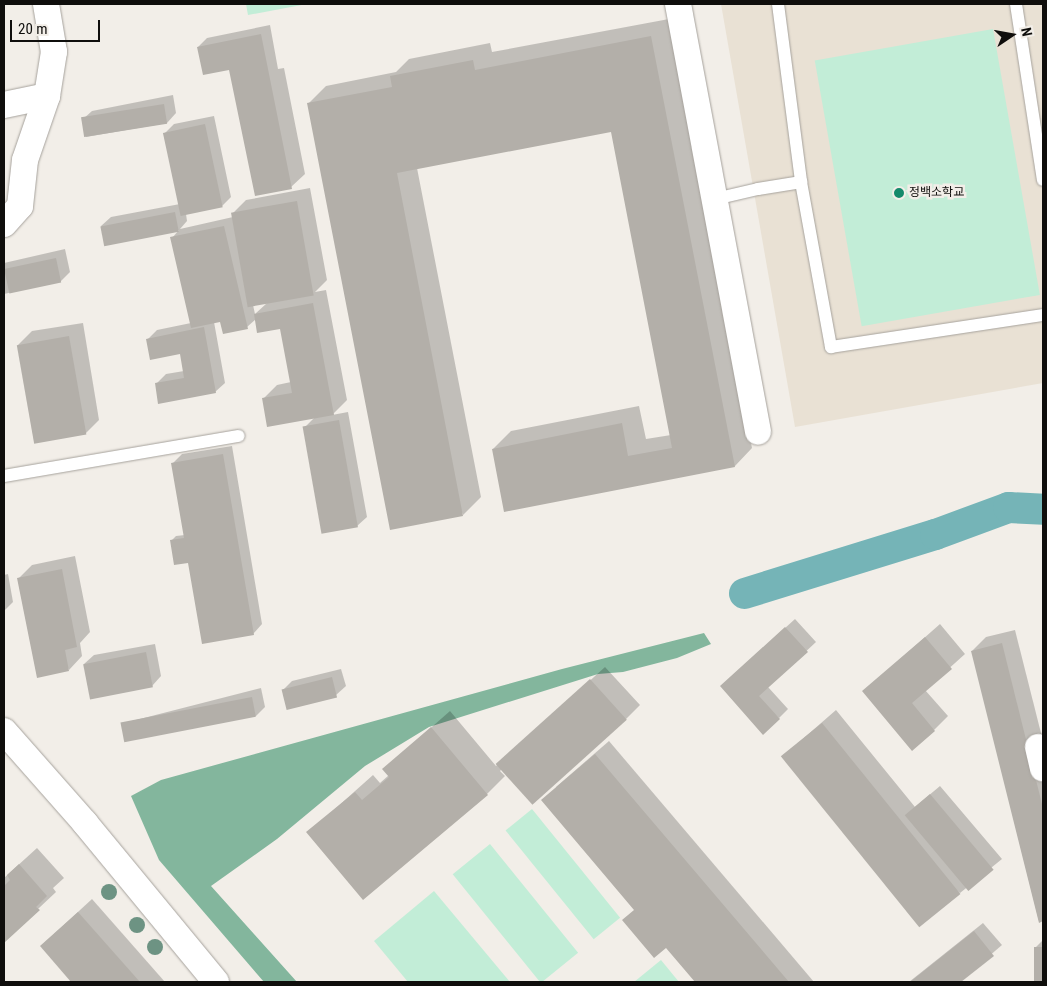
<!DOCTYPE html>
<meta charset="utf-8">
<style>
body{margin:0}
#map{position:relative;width:1047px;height:986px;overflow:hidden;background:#f2eee8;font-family:"Roboto Condensed","Noto Sans KR",sans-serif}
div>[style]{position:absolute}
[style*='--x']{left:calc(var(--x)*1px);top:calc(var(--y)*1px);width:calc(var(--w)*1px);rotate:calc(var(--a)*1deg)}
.built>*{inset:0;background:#e9e1d4}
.green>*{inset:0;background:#c2edd7;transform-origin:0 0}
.forest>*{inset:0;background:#83b69d}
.shadow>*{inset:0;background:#0003}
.canal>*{height:31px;margin:-15.5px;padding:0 15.5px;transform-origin:15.5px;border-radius:15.5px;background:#75b4b7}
.building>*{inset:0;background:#b3afa9;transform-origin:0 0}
.roads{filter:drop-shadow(0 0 1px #a6a29c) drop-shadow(0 0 1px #a6a29c)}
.service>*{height:12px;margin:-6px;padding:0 6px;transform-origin:6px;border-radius:6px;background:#fff}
.minor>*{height:26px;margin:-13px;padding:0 13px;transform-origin:13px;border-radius:13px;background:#fff}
.trees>*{width:16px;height:16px;margin:-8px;border-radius:50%;background:#6d9383}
.dots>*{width:14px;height:14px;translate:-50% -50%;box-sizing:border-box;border:2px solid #f2eee8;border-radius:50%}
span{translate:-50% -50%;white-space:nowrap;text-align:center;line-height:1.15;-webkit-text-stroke:5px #f2eee8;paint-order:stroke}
.poi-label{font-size:12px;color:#0f0e0c}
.left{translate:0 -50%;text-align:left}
.frame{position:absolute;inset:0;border:5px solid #0f0e0c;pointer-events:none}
.north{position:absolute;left:987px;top:10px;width:50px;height:50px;-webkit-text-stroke:4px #f2eee8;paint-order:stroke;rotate:78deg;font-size:14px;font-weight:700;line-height:20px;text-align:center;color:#0f0e0c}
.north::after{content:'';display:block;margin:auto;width:18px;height:22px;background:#0f0e0c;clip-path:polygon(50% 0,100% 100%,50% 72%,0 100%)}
.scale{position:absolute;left:10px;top:20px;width:90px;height:22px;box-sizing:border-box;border:2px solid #0f0e0c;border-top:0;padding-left:6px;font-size:15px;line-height:18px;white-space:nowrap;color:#0f0e0c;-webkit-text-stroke:4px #f2eee8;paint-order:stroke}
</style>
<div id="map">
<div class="built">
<div style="clip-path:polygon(721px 4px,1043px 4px,1043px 383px,795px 427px)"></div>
</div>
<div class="green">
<div style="clip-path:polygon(246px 4px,307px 4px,248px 15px)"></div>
<div style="left:993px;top:29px;width:270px;height:181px;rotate:80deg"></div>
<div style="left:532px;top:809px;width:140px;height:34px;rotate:51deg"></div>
<div style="left:490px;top:844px;width:140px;height:48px;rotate:51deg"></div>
<div style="clip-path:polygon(434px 891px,510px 982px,408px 982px,374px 941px)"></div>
<div style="clip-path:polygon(661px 960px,679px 982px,634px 982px)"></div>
</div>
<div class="forest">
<div style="clip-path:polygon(704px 633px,711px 644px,677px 658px,623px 672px,598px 674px,429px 727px,365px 766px,277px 839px,211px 886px,297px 982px,264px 982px,159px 860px,131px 796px,161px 780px,562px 669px)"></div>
</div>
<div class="shadow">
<div style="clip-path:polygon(669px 19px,752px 448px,735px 466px,493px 449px,511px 431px,639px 406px,646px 439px,671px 435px,612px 130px,417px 168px,481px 497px,463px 515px,308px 104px,326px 86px,396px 72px,409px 59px,490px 43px,492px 52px)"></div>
<div style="clip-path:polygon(270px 25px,278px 69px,284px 68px,305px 174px,291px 187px,230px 68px,198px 47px,207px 38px)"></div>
<div style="clip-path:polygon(173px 95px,176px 113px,167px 123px,86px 137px,82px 120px,92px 111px)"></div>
<div style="clip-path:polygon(evenodd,214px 116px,231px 197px,222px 206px,186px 214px,187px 221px,180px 229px,233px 217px,232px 214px,246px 200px,310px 188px,327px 280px,315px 292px,326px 290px,347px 400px,332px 415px,348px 412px,367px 517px,357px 526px,305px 427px,315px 417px,263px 399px,277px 385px,291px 382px,281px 327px,256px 319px,247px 327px,221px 320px,214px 322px,225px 383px,215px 392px,156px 384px,166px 374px,184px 371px,181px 353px,148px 339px,157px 330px,191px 323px,172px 238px,179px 230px,105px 244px,101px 226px,111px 217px,180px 204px,165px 133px,174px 124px,214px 116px,267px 303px,255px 314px,253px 305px,267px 303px)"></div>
<div style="clip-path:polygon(65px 249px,70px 272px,61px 281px,4px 294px,4px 263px)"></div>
<div style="clip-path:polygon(83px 323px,99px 420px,85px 434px,18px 345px,32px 331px)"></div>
<div style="clip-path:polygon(232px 446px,262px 624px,253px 634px,171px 541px,176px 536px,185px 535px,173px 463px,182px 454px)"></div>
<div style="clip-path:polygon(75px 556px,90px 632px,80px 643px,82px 656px,69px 670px,19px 578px,32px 565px)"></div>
<div style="clip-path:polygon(8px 574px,13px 602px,4px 611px,4px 575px)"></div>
<div style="clip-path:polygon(795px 619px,816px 642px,768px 687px,788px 709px,779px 718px,731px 677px)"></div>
<div style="clip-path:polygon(940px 624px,965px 654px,925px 690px,948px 716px,934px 730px,864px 691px)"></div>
<div style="clip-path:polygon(1015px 630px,1043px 741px,1043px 920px,1039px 921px,972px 651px,986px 637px)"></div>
<div style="clip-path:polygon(155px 644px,161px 676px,152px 686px,84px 664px,94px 655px)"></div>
<div style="clip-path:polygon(605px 667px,640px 705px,626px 719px,502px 769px,500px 771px,505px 776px,487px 794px,308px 833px,373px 775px,380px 783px,389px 775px,384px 769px,450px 711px,496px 766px)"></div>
<div style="clip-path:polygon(341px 669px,346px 686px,336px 695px,283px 690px,292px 681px)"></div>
<div style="clip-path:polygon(261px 688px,265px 707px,256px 716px,123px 730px,132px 721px)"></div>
<div style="clip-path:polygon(836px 710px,915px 807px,940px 786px,1002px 859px,960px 893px,782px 757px)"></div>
<div style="clip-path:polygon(609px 741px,814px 982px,697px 982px,635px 909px,556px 787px)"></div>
<div style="clip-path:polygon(37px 848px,64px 878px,53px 888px,56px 892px,4px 941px,4px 878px)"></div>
<div style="clip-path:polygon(92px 899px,165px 982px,73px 982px,41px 946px)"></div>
<div style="clip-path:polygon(983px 923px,1002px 945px,959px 982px,909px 982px)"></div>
<div style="clip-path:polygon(1043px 940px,1043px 982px,1037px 982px,1035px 948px)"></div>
</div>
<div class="canal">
<div style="--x:744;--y:593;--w:200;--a:-17.2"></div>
<div style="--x:935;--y:534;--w:78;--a:-20.3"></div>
<div style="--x:1008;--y:507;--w:35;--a:3"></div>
</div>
<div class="building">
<div style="clip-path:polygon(261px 34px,292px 189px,255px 196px,229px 70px,203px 75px,197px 47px)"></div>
<div style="clip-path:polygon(651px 36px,735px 467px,504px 512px,492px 449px,622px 423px,628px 456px,672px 448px,611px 132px,397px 173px,463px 516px,390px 530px,307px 103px,392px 87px,390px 76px,473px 60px,475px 70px)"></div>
<div style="left:164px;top:104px;width:20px;height:84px;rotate:81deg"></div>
<div style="left:205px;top:124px;width:85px;height:43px;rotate:78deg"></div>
<div style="left:297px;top:201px;width:96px;height:67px;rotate:80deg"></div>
<div style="left:175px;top:212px;width:20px;height:76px;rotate:79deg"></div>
<div style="clip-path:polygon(224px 226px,248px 329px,223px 334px,220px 322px,191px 328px,170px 237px)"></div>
<div style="left:56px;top:258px;width:25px;height:53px;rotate:78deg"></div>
<div style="clip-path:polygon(313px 303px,334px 415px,267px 427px,262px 398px,292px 393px,280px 329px,257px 333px,254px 314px)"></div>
<div style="clip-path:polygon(204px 327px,216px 393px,158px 404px,155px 383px,184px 378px,180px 354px,150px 360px,146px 339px)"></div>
<div style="left:69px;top:336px;width:100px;height:53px;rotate:80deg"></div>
<div style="left:339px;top:420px;width:109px;height:37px;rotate:80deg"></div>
<div style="clip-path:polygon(223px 454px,254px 635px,202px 644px,188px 563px,174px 565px,170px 540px,184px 538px,171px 463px)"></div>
<div style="clip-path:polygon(62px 569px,77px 647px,65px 650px,69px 671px,37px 678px,17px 578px)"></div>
<div style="clip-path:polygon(785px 627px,808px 652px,759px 696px,780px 719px,763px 735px,720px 686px)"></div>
<div style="clip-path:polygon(925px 637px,952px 669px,912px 703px,935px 731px,912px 751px,862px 691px)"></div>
<div style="clip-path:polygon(1002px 643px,1043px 808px,1043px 921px,1039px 923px,971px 651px)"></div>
<div style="left:146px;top:652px;width:36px;height:64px;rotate:79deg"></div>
<div style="left:332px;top:677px;width:21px;height:52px;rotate:76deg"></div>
<div style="left:590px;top:679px;width:55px;height:127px;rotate:48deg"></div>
<div style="left:252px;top:697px;width:20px;height:134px;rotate:79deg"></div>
<div style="left:822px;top:723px;width:220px;height:53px;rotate:51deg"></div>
<div style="clip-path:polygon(431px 727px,488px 795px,363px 900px,306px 832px,355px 792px,362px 800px,389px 777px,382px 769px)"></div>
<div style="clip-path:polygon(595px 754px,789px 982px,695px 982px,666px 948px,654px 958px,622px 920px,634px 910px,541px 800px)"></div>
<div style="left:930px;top:794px;width:99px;height:33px;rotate:50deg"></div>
<div style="clip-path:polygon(19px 864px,47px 896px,36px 907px,40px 910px,4px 943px,4px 886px,10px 880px,7px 875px)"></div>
<div style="clip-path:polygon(78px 912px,140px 982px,71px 982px,40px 946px)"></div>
<div style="clip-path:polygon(974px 931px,994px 956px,961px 982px,910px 982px)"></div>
<div style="left:1043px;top:947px;width:35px;height:9px;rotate:90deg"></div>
</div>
<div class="roads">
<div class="service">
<div style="--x:778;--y:4;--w:179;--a:82.6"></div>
<div style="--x:801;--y:182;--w:168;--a:79.7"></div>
<div style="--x:831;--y:347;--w:214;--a:-8.6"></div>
<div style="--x:1016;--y:4;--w:178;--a:81.3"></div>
<div style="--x:715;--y:199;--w:44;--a:-13.1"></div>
<div style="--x:758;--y:189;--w:44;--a:-9.2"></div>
<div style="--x:4;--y:476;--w:238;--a:-9.7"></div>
</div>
<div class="minor">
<div style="--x:678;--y:4;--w:435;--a:79.4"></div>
<div style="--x:4;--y:105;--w:44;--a:-11.8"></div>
<div style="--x:4;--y:224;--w:24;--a:-48"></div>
<div style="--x:20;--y:206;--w:46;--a:-83.8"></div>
<div style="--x:25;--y:160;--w:68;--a:-71"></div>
<div style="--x:47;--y:96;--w:45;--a:-81"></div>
<div style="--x:54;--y:52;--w:49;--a:-99.5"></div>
<div style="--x:4;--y:731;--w:123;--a:48.6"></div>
<div style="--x:85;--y:823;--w:206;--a:50.5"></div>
<div style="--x:1038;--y:747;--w:22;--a:77"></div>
</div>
</div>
<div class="trees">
<div style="left:109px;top:892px"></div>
<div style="left:137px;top:925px"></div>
<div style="left:155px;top:947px"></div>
</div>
<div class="dots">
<div style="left:899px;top:193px;background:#158a6b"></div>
</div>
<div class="poi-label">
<span class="left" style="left:909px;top:193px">정백소학교</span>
</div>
<div class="frame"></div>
<div class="north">N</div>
<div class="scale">20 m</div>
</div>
